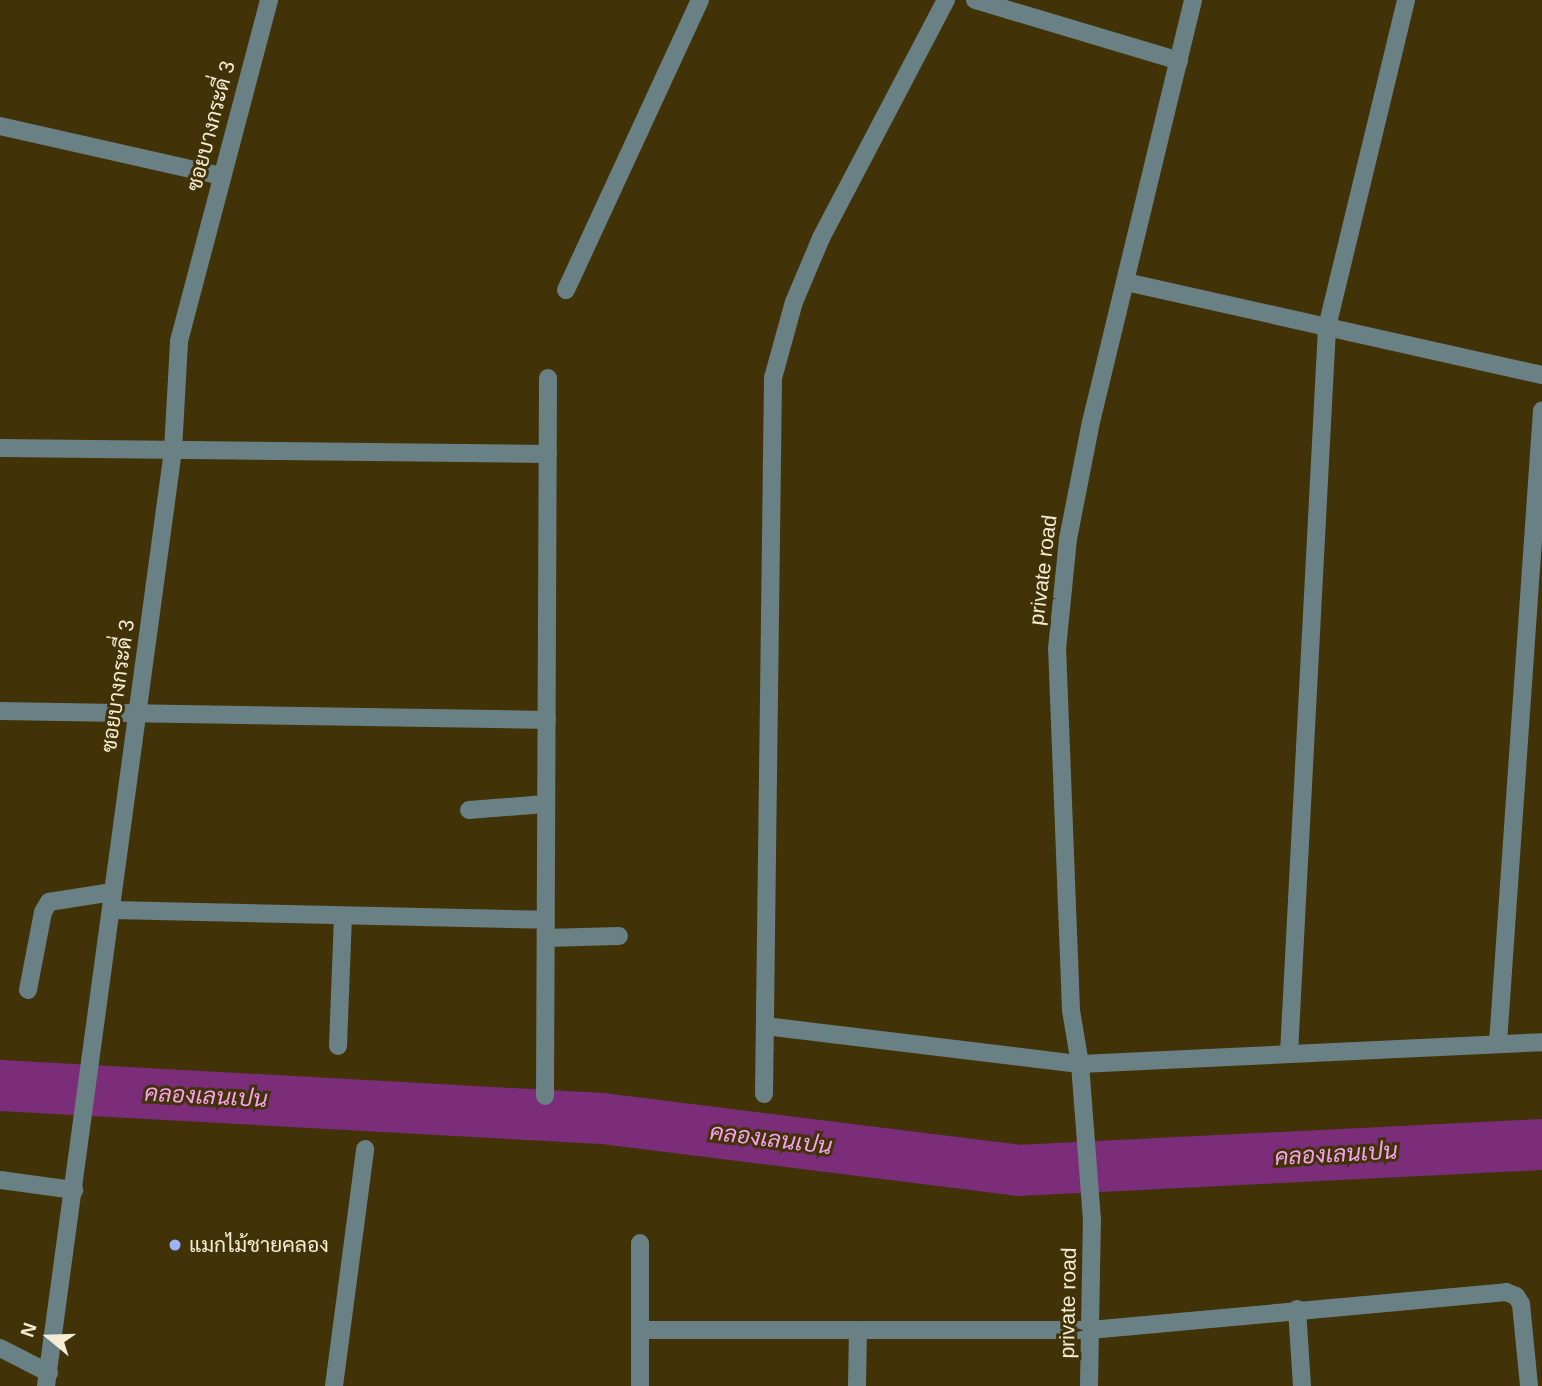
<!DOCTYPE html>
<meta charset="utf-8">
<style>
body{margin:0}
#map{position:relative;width:1542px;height:1386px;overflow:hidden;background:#413207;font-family:Arial,Sarabun,sans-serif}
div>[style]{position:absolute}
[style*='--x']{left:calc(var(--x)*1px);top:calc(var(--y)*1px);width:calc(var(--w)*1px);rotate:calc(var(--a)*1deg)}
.river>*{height:51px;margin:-25.5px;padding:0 25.5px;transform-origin:25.5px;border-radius:25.5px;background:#7c2d7a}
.minor>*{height:18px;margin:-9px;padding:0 9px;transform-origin:9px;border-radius:9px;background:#698084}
.dots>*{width:19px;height:19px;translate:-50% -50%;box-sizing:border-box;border:4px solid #413207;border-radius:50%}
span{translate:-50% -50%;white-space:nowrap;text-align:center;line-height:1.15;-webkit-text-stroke:6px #413207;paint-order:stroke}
.street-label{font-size:21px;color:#f5ecd6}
.poi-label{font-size:21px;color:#f5ecd6}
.left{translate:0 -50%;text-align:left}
.water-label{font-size:23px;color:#f6a1f1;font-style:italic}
.north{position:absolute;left:14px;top:1302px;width:70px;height:70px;-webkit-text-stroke:5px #413207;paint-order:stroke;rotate:289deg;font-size:19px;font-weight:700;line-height:28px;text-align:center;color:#f5ecd6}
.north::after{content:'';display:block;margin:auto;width:24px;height:32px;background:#f5ecd6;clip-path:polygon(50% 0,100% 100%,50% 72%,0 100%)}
</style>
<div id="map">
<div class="river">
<div style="--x:0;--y:1085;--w:603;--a:3.14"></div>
<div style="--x:602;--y:1118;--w:418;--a:7.1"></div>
<div style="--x:1017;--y:1170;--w:526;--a:-2.84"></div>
</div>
<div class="minor">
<div style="--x:975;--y:0;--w:213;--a:16.6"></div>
<div style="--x:0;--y:126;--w:227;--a:12.7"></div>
<div style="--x:1126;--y:282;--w:426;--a:12.6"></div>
<div style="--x:566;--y:290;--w:319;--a:-65.2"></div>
<div style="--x:0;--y:448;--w:548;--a:0.63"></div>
<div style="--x:0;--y:711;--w:547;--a:0.94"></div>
<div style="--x:469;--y:810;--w:77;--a:-4.5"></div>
<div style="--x:112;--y:910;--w:434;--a:1.3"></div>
<div style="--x:546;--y:938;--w:73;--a:-1.6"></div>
<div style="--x:28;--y:990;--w:79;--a:-79.1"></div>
<div style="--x:43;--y:912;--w:12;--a:-59"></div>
<div style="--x:49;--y:902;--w:64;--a:-9"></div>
<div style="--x:765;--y:1026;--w:317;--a:6.9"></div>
<div style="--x:1080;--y:1064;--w:463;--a:-2.7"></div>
<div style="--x:1498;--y:1043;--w:634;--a:-86.02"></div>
<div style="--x:338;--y:1046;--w:130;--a:-87.8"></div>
<div style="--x:1289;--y:1053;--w:727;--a:-87"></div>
<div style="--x:1327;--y:327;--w:336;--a:-76.4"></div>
<div style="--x:764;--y:1094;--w:716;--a:-89.28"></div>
<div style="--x:773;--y:378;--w:79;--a:-74.6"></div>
<div style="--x:794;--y:302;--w:69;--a:-67.1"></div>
<div style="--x:821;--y:238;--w:269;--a:-62.3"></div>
<div style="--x:545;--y:1096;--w:718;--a:-89.76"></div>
<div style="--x:0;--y:1180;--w:75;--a:7.7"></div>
<div style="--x:640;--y:1243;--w:143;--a:90"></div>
<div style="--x:1297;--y:1309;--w:77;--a:86.3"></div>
<div style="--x:641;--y:1330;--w:449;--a:0"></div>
<div style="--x:1090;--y:1330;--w:418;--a:-5.2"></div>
<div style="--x:1506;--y:1292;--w:11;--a:22"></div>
<div style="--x:1516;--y:1296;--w:9;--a:58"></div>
<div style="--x:1521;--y:1304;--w:82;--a:84.4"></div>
<div style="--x:0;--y:1348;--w:55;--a:27"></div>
<div style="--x:46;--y:1386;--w:945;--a:-82.27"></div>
<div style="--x:173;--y:450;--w:109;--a:-86.8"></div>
<div style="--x:179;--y:341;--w:353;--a:-75.2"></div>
<div style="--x:334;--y:1386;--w:239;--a:-82.5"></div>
<div style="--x:857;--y:1386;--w:56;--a:-89"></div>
<div style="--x:1089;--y:1386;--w:166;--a:-89"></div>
<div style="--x:1092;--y:1220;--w:156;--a:-94.4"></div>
<div style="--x:1080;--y:1064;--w:55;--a:-99.5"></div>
<div style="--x:1071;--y:1010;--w:361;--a:-92.2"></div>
<div style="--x:1057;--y:649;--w:111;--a:-84.3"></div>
<div style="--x:1068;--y:539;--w:119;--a:-78.9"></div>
<div style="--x:1091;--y:422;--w:434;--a:-76.4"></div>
</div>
<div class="dots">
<div style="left:175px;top:1245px;background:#9bb5fd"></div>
</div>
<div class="street-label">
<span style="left:211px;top:126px;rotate:-75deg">ซอยบางกระดี่ 3</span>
<span style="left:1043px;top:570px;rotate:-83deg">private road</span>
<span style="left:118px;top:686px;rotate:-82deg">ซอยบางกระดี่ 3</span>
<span style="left:1068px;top:1303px;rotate:-89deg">private road</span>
</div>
<div class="poi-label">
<span class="left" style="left:189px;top:1245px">แมกไม้ชายคลอง</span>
</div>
<div class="water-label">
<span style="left:206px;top:1096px;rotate:3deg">คลองเลนเปน</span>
<span style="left:771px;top:1139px;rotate:7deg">คลองเลนเปน</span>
<span style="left:1336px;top:1154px;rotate:-3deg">คลองเลนเปน</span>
</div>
<div class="north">N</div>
</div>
